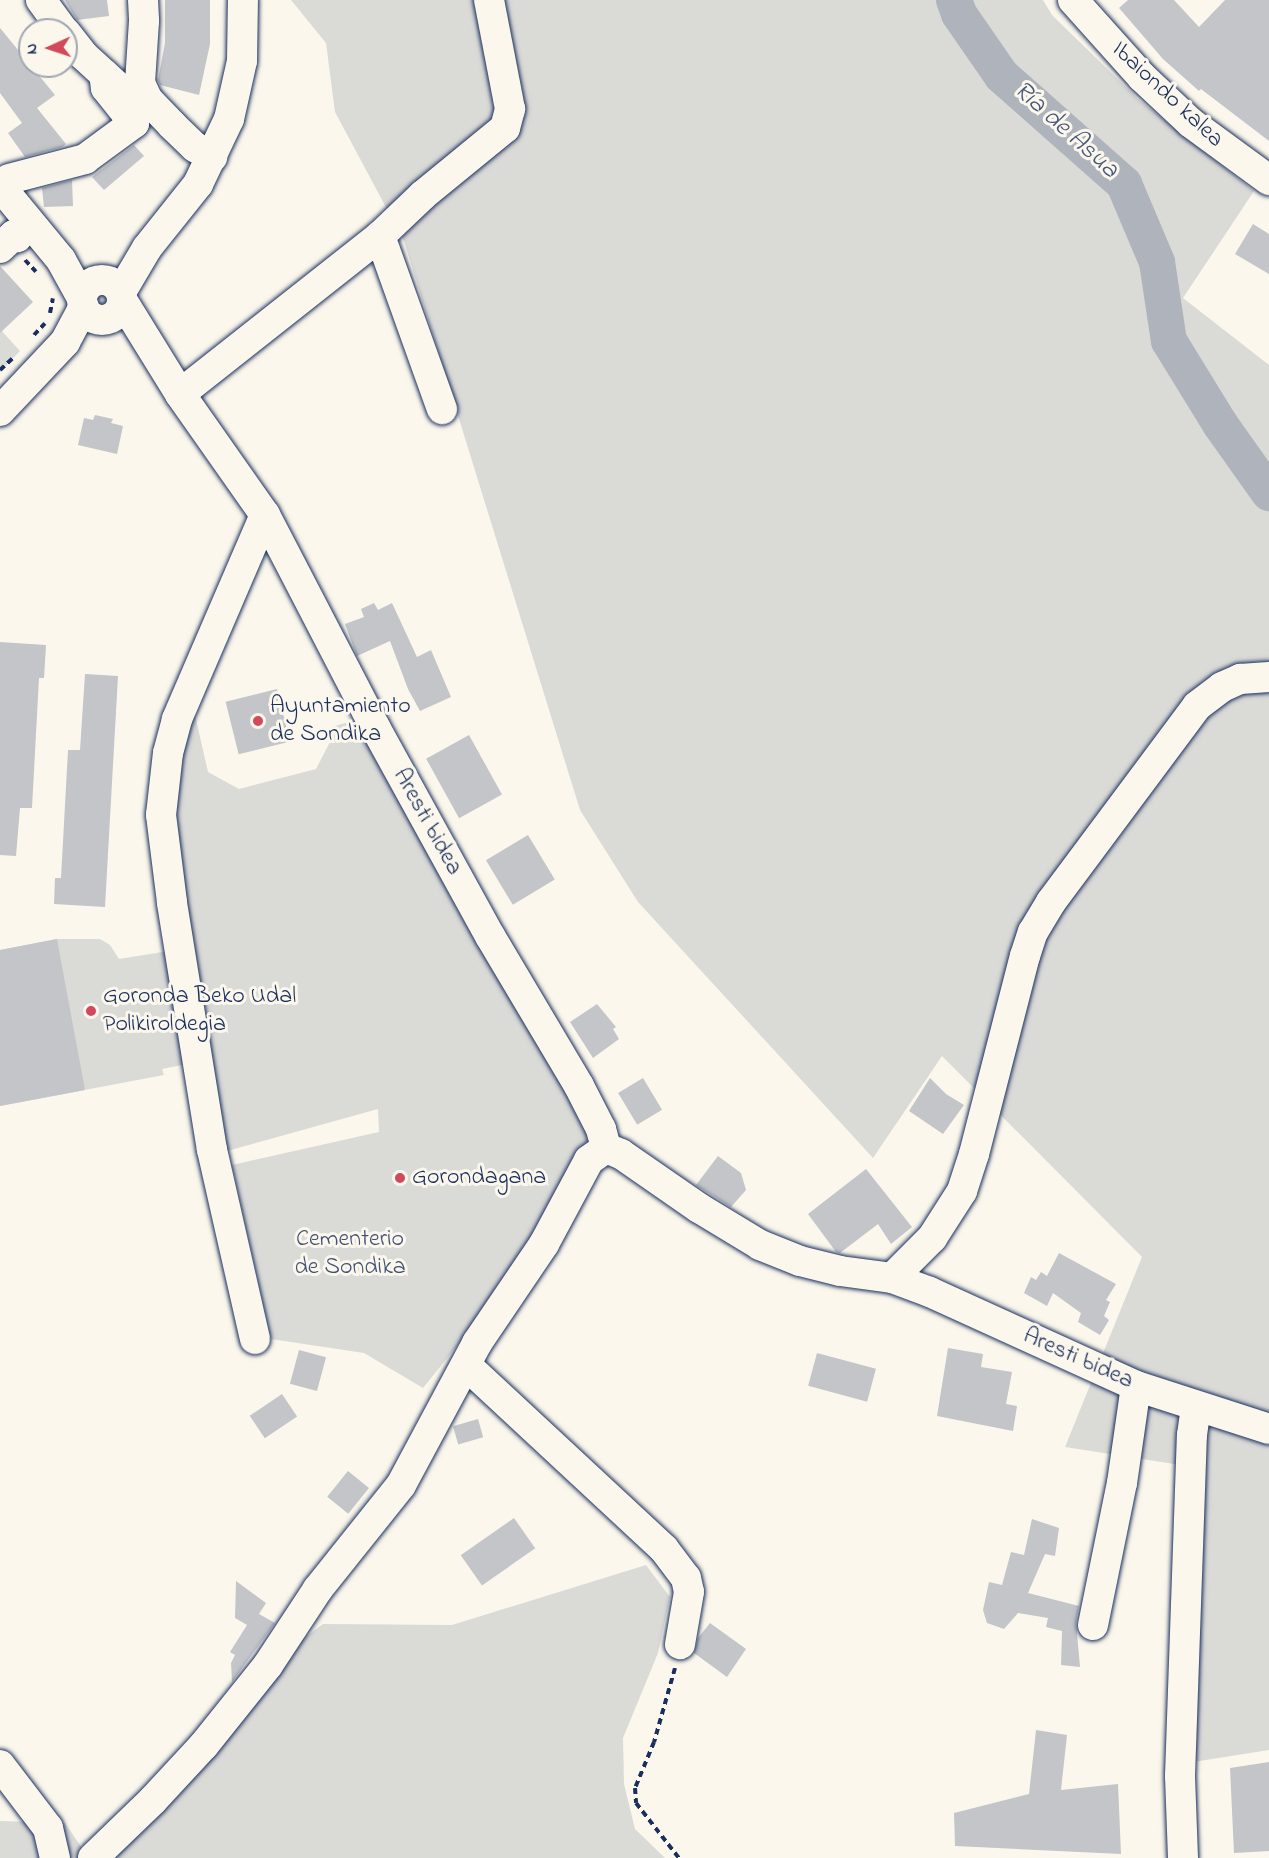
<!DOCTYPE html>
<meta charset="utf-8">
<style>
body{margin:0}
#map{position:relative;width:1269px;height:1858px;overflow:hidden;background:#fbf7ec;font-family:"Indie Flower",sans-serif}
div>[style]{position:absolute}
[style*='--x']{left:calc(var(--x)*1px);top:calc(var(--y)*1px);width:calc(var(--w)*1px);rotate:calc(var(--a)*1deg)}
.green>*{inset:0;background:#dadad7}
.river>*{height:36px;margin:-18px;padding:0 18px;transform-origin:18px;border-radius:18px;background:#afb3bb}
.building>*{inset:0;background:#c3c5c9;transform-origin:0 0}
.path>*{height:4px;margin-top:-2px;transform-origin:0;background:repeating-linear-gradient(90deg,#1b2f5e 0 6px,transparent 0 10.5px)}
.roads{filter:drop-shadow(0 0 2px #1b2f5e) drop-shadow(0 0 2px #1b2f5e)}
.minor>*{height:30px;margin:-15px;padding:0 15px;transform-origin:15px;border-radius:15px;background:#fbf7ec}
.minor>.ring{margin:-15px;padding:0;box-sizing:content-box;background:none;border:30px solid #fbf7ec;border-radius:50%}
.dots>*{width:16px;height:16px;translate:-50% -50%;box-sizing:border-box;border:3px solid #fbf7ec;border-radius:50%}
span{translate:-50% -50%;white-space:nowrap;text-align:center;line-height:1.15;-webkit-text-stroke:6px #fbf7ec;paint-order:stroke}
.street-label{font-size:24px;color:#1b2f5e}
.poi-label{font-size:24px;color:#1b2f5e}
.left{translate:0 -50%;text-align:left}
.park-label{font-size:24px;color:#415176}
.water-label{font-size:26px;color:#47577a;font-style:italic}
.north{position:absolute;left:18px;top:18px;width:60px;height:60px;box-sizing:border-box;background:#fbf7ec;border:2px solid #a1a7b3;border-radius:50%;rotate:267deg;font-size:16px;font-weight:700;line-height:24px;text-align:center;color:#1b2f5e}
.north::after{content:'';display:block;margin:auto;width:21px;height:27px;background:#d1495b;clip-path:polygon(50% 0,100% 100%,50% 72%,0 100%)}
</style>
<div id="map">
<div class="green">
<div style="clip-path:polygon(291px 0,1043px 0,1052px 15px,1139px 100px,1254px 191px,1183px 298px,1269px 365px,1269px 1750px,1193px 1762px,1200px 1468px,1065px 1447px,1142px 1257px,942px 1056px,873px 1158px,638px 902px,580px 810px,404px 241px,335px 112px,326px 43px)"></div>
<div style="clip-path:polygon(0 329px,20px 351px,0 372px)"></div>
<div style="clip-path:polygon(193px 706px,208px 772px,239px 789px,316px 769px,330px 742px,331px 727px,356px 720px,592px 1129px,531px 1254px,423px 1388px,364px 1353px,271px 1339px,232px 1165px,379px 1132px,378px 1109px,227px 1151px,171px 813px)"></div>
<div style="clip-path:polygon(57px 939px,100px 939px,110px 945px,119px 959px,169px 951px,192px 1063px,162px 1069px,164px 1075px,0 1106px,0 950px)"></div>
<div style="clip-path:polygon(646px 1565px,670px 1597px,658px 1653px,623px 1738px,624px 1784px,635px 1829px,665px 1858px,0 1858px,0 1821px,65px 1823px,82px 1848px,204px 1745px,268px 1665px,323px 1624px,452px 1625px)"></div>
</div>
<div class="river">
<div style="--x:954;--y:0;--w:15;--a:70"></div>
<div style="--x:959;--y:14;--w:75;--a:55.3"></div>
<div style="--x:1002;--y:76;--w:163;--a:41.5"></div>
<div style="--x:1124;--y:184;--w:85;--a:67.1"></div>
<div style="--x:1157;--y:262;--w:80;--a:81.4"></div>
<div style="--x:1169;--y:341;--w:97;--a:58.4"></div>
<div style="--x:1220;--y:424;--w:85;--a:54.6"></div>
</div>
<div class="building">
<div style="clip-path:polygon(65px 0,107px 0,109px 16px,77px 20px)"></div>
<div style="clip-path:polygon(165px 0,210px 0,210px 44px,199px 95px,160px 85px,158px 80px,165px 43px)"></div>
<div style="clip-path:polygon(1128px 0,1174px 0,1199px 27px,1225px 0,1269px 0,1269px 141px,1201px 89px,1199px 91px,1163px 59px,1119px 8px)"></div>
<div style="clip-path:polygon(0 28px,55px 95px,37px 108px,66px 144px,62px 147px,25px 157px,8px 133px,22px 123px,0 93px)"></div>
<div style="clip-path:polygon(134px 145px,144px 156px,104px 190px,92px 177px)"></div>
<div style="clip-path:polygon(72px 180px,73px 206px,44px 207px,42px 188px)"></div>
<div style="clip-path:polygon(1253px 224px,1269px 234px,1269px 274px,1235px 254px)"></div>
<div style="clip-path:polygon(0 266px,33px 302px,0 333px)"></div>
<div style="clip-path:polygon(95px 415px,113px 419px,111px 423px,123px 426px,117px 454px,78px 445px,84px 418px,93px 420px)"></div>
<div style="clip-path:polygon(374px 603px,378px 610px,392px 603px,417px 657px,431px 650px,451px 697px,420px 711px,408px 689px,390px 641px,357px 656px,345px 624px,364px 617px,361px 609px)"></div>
<div style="clip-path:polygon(0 642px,46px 645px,44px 678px,39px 678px,32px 808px,20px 808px,16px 856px,0 855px)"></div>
<div style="clip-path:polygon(85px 674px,118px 676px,105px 907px,54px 904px,55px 878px,61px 878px,68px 750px,80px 750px)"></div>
<div style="left:277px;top:689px;width:54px;height:53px;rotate:76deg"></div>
<div style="left:469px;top:735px;width:68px;height:49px;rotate:61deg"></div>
<div style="left:528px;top:835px;width:52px;height:49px;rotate:59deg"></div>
<div style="clip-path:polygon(57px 939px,85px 1090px,0 1106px,0 950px)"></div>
<div style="clip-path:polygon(597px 1004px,616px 1027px,613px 1029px,619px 1039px,593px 1058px,570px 1022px)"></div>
<div style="left:643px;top:1078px;width:37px;height:29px;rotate:59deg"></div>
<div style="clip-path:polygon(930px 1078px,946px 1094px,964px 1105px,943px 1134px,909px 1111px)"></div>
<div style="clip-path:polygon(718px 1156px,741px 1173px,746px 1190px,731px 1207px,696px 1185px)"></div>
<div style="clip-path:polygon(866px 1169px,912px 1227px,891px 1244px,878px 1224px,840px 1253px,836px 1252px,808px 1214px)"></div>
<div style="clip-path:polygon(1059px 1253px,1116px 1284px,1106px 1300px,1110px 1302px,1104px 1316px,1109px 1320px,1100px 1335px,1078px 1322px,1081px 1313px,1053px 1293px,1047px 1306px,1024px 1293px,1031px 1277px,1036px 1280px,1041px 1272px,1047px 1276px)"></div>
<div style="clip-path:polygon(948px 1348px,983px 1354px,981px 1367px,1012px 1372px,1006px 1404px,1017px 1406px,1013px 1431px,937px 1416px)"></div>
<div style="left:299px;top:1350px;width:28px;height:35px;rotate:15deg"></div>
<div style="left:817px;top:1353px;width:61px;height:34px;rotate:15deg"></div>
<div style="left:282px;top:1394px;width:27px;height:39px;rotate:56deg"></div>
<div style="left:478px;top:1419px;width:19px;height:26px;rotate:74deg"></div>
<div style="left:348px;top:1471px;width:27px;height:33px;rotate:39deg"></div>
<div style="left:514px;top:1518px;width:37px;height:65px;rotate:55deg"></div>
<div style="clip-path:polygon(1032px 1519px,1059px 1528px,1055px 1556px,1045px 1554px,1028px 1593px,1079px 1606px,1076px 1622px,1080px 1667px,1061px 1665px,1062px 1631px,1046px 1627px,1048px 1618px,1018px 1613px,1004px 1629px,987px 1623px,983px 1610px,989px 1582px,1002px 1585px,1011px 1552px,1024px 1555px)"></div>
<div style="clip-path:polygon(236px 1581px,266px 1603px,259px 1614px,275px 1623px,232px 1682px,231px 1663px,235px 1655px,230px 1652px,247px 1625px,235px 1618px)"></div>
<div style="clip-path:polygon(710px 1623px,746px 1649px,727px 1677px,694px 1653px,698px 1638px)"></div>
<div style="clip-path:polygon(1036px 1730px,1067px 1735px,1061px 1790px,1118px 1784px,1121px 1854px,955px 1846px,954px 1813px,1029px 1794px)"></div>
<div style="clip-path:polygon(1269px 1762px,1269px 1851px,1234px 1853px,1230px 1768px)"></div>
</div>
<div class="path">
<div style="--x:25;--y:260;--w:16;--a:47"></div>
<div style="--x:50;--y:313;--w:15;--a:-79"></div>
<div style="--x:34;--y:335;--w:16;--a:-47"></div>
<div style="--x:0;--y:370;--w:18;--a:-43"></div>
<div style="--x:675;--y:1668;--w:77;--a:105.8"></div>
<div style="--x:654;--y:1742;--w:50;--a:112.4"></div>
<div style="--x:635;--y:1788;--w:15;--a:86"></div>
<div style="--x:636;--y:1803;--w:70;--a:52"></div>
</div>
<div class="roads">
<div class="minor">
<div style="--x:41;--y:0;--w:37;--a:54"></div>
<div style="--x:143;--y:0;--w:21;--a:87"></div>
<div style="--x:144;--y:21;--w:62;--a:93.7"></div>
<div style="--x:140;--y:83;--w:19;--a:65"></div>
<div style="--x:148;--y:100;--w:35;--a:46"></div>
<div style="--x:172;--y:125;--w:32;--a:44"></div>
<div style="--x:195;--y:147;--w:20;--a:30"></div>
<div style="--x:1073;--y:0;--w:103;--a:48.1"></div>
<div style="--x:1142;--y:77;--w:67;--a:43.2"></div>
<div style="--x:1191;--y:123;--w:97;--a:36.2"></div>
<div style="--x:66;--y:33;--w:28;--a:52"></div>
<div style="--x:83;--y:55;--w:47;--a:42.4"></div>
<div style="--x:9;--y:179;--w:79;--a:-14.7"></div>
<div style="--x:85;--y:159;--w:61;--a:-36.3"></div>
<div style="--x:134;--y:123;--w:45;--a:-128.7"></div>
<div style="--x:106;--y:88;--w:14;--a:-98"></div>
<div style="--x:0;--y:186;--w:96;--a:50.5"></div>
<div style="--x:61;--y:260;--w:43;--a:61.1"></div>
<div style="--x:380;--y:236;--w:184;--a:70.3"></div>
<div style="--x:0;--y:248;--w:19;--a:-43"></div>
<div style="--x:14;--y:235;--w:4;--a:34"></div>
<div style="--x:17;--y:237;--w:17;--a:-45"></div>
<div class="ring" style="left:82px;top:280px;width:10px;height:10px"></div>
<div style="--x:121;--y:292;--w:51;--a:-59.4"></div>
<div style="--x:147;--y:248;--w:82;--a:-51.4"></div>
<div style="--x:198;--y:184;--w:72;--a:-64.5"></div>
<div style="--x:229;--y:119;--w:59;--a:-77.4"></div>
<div style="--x:242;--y:61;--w:61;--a:-89.1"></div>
<div style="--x:122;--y:300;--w:110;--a:58.3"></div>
<div style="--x:180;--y:394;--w:148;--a:54.9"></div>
<div style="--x:265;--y:515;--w:239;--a:62.6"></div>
<div style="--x:375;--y:727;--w:239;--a:61.2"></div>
<div style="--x:490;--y:936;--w:174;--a:59.3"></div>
<div style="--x:579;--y:1086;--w:48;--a:62.9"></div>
<div style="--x:601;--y:1129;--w:20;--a:75"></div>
<div style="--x:180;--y:394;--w:255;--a:-38.3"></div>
<div style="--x:380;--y:236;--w:59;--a:-43.6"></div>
<div style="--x:423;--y:195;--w:106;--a:-39.3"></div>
<div style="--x:505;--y:128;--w:20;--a:-75"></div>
<div style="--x:510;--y:109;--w:111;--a:-100.9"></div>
<div style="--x:0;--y:411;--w:95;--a:-46.7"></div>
<div style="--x:65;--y:342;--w:40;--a:-62"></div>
<div style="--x:606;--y:1148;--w:16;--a:22"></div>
<div style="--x:621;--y:1154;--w:95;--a:34.7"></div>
<div style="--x:699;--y:1208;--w:71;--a:31.2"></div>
<div style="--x:760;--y:1245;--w:43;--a:21.8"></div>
<div style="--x:800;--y:1261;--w:41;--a:14"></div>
<div style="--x:840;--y:1271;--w:52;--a:7.7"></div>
<div style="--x:892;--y:1278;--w:40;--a:20.2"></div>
<div style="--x:930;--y:1292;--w:226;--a:24.5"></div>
<div style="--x:1136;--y:1386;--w:140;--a:17.9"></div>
<div style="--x:892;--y:1278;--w:57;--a:-45"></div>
<div style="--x:932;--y:1238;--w:56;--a:-57.4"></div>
<div style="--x:962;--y:1191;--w:39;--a:-72"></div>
<div style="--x:974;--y:1154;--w:204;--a:-75.6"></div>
<div style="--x:1025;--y:956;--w:25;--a:-72"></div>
<div style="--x:1033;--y:932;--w:35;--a:-59"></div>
<div style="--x:1051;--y:902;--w:244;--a:-53.3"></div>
<div style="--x:1197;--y:706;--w:31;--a:-37"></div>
<div style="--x:1222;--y:687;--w:20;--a:-24"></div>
<div style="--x:1240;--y:679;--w:29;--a:-4"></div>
<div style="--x:255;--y:1339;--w:194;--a:-102.8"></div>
<div style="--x:212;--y:1150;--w:251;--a:-99.2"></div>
<div style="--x:172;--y:902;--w:88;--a:-97.2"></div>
<div style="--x:161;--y:815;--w:62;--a:-83.6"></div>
<div style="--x:168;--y:753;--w:35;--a:-75"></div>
<div style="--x:177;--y:719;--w:222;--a:-66.7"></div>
<div style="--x:466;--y:1365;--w:270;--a:42.9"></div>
<div style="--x:664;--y:1549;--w:36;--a:53"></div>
<div style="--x:686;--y:1578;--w:14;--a:78"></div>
<div style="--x:689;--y:1592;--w:53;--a:99.8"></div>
<div style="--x:1093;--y:1625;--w:145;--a:-78.5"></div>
<div style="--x:1122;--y:1483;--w:98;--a:-81.8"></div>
<div style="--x:0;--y:1765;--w:79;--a:52.7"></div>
<div style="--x:48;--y:1828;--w:31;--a:77"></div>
<div style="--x:93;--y:1858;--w:83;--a:-44"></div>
<div style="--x:153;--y:1800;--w:75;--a:-47.2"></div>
<div style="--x:204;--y:1745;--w:102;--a:-51.3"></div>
<div style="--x:268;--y:1665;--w:91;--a:-56.7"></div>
<div style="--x:318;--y:1589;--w:133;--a:-51.4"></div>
<div style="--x:401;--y:1485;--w:161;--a:-61.8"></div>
<div style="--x:477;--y:1343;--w:120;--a:-55.9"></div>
<div style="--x:544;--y:1244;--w:95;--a:-61.8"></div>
<div style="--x:589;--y:1160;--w:21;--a:-35"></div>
<div style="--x:1183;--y:1858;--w:82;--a:-92.1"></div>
<div style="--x:1180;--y:1776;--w:341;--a:-88"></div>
<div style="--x:1192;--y:1435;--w:29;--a:-82"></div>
</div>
</div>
<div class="dots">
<div style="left:258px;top:721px;background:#d1495b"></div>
<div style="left:91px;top:1011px;background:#d1495b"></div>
<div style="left:400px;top:1178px;background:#d1495b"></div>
</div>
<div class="street-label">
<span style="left:1167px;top:95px;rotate:43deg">Ibaiondo kalea</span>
<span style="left:427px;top:822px;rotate:61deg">Aresti bidea</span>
<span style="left:1078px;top:1359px;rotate:24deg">Aresti bidea</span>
</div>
<div class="poi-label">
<span class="left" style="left:270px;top:721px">Ayuntamiento<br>de Sondika</span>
<span class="left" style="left:103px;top:1011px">Goronda Beko Udal<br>Polikiroldegia</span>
<span class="left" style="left:412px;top:1178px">Gorondagana</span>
</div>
<div class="park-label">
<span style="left:350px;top:1254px">Cementerio<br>de Sondika</span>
</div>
<div class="water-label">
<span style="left:1065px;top:131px;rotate:42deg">Ría de Asua</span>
</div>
<div class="north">N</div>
</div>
